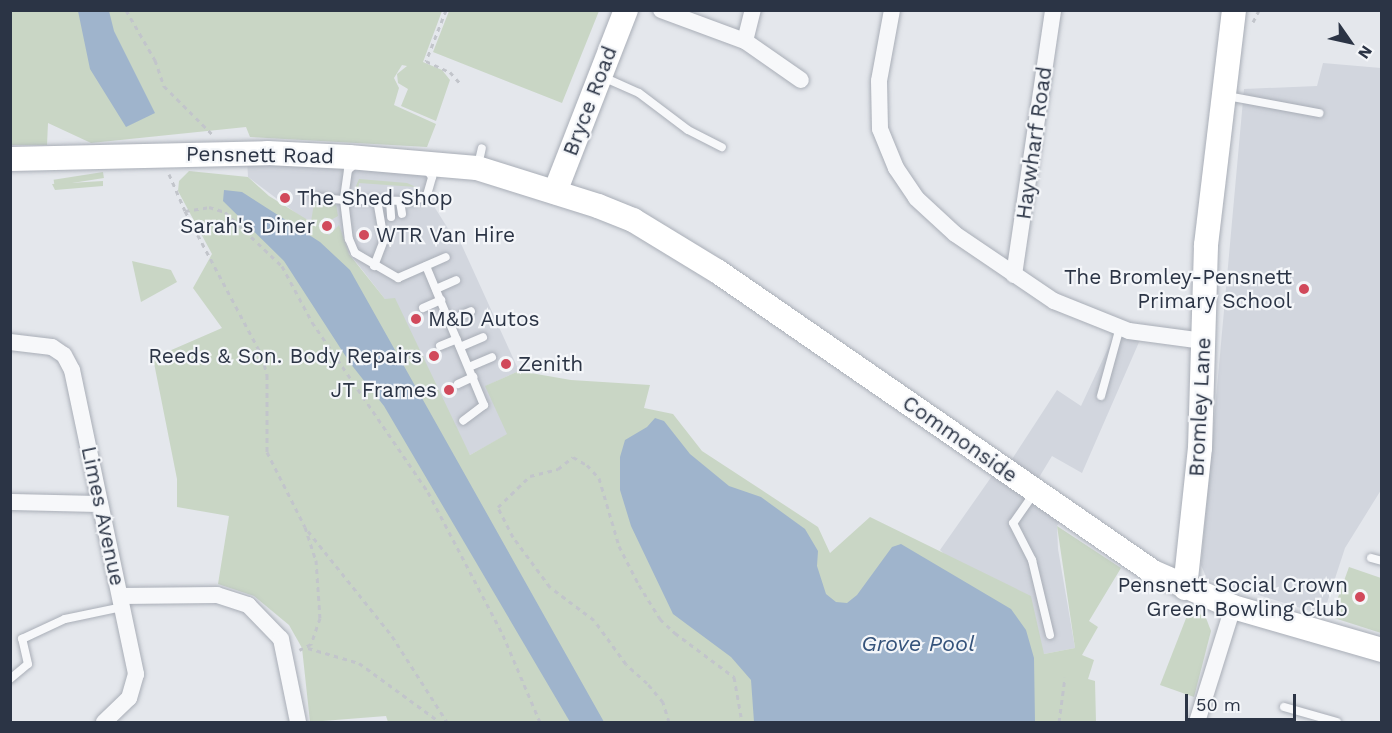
<!DOCTYPE html>
<style>
body{margin:0}
#map{position:relative;width:1392px;height:733px;overflow:hidden;background:#e4e7ec;font-family:"Work Sans",sans-serif}
div>[style]{position:absolute}
[style*='--x']{left:calc(var(--x)*1px);top:calc(var(--y)*1px);width:calc(var(--w)*1px);rotate:calc(var(--a)*1deg)}
.built>*{inset:0;background:#d2d6de}
.green>*{inset:0;background:#c9d6c5;transform-origin:0 0}
.water>*{inset:0;background:#9fb4cc}
.path>*{height:3px;margin-top:-1.5px;transform-origin:0;background:repeating-linear-gradient(90deg,#c2c5cb 0 4.5px,transparent 0 9px)}
.roads{filter:drop-shadow(0 0 2px #a9aeb7) drop-shadow(0 0 2px #a9aeb7)}
.lane>*{height:8px;margin:-4px;padding:0 4px;transform-origin:4px;border-radius:4px;background:#f7f8fa}
.street>*{height:16px;margin:-8px;padding:0 8px;transform-origin:8px;border-radius:8px;background:#f7f8fa}
.secondary>*{height:24px;margin:-12px;padding:0 12px;transform-origin:12px;border-radius:12px;background:#fff}
.dots>*{width:16px;height:16px;translate:-50% -50%;box-sizing:border-box;border:3px solid #f4f6f9;border-radius:50%}
span{translate:-50% -50%;white-space:nowrap;text-align:center;line-height:1.15;-webkit-text-stroke:4.5px #f4f6f9;paint-order:stroke}
.street-label{font-size:21px;color:#2b3445}
.poi-label{font-size:21px;color:#2b3445}
.left{translate:0 -50%;text-align:left}
.right{translate:-100% -50%;text-align:right}
.water-label{font-size:22px;color:#34527a;font-style:italic}
.frame{position:absolute;inset:0;border:12px solid #2b3445;pointer-events:none}
.north{position:absolute;left:1320px;top:12px;width:60px;height:60px;-webkit-text-stroke:4px #f4f6f9;paint-order:stroke;rotate:124deg;font-size:16px;font-weight:700;line-height:24px;text-align:center;color:#2b3445}
.north::after{content:'';display:block;margin:auto;width:21px;height:27px;background:#2b3445;clip-path:polygon(50% 0,100% 100%,50% 72%,0 100%)}
.scale{position:absolute;left:1185px;top:694px;width:111px;height:27px;box-sizing:border-box;border:3px solid #2b3445;border-top:0;padding-left:8px;font-size:18px;line-height:21px;white-space:nowrap;color:#2b3445;-webkit-text-stroke:4px #f4f6f9;paint-order:stroke}
</style>
<div id="map">
<div class="built">
<div style="clip-path:polygon(1323px 63px,1381px 68px,1381px 490px,1345px 548px,1323px 615px,1207px 579px,1201px 565px,1244px 89px,1317px 86px)"></div>
<div style="clip-path:polygon(247px 158px,415px 168px,432px 177px,430px 200px,454px 238px,458px 237px,519px 371px,486px 386px,508px 434px,470px 455px,385px 299px,349px 253px,248px 177px)"></div>
<div style="clip-path:polygon(1118px 327px,1143px 333px,1082px 473px,1052px 456px,1032px 489px,1065px 513px,1057px 526px,1058px 549px,1075px 648px,1044px 654px,940px 550px,999px 466px,1005px 470px,1057px 390px,1081px 406px)"></div>
</div>
<div class="green">
<div style="clip-path:polygon(10px 11px,442px 11px,423px 62px,442px 70px,450px 80px,436px 121px,401px 106px,408px 89px,398px 83px,397px 74px,407px 66px,402px 65px,394px 78px,399px 88px,394px 105px,436px 124px,427px 147px,250px 137px,246px 127px,91px 143px,48px 123px,47px 145px,11px 145px)"></div>
<div style="clip-path:polygon(449px 11px,449px 10px,599px 11px,562px 103px,433px 52px)"></div>
<div style="clip-path:polygon(189px 171px,248px 177px,269px 196px,311px 222px,314px 203px,336px 204px,338px 216px,329px 221px,325px 217px,318px 226px,329px 235px,339px 225px,349px 254px,385px 299px,395px 298px,470px 455px,507px 434px,485px 386px,519px 371px,571px 380px,650px 385px,644px 408px,673px 414px,702px 451px,818px 527px,830px 553px,870px 517px,1031px 596px,1044px 654px,1075px 648px,1057px 526px,1121px 568px,1089px 621px,1098px 627px,1082px 655px,1094px 660px,1088px 679px,1095px 681px,1096px 722px,388px 722px,386px 716px,310px 722px,302px 648px,289px 625px,254px 596px,218px 584px,229px 516px,177px 507px,177px 479px,153px 358px,222px 328px,193px 288px,212px 254px,178px 191px,179px 181px)"></div>
<div style="left:103px;top:172px;width:6px;height:50px;rotate:81deg"></div>
<div style="clip-path:polygon(359px 179px,407px 183px,416px 187px,359px 183px,358px 193px,353px 193px)"></div>
<div style="clip-path:polygon(103px 181px,103px 186px,55px 190px,52px 184px)"></div>
<div style="clip-path:polygon(132px 261px,171px 270px,177px 282px,141px 302px)"></div>
<div style="clip-path:polygon(1349px 567px,1381px 578px,1381px 633px,1331px 617px)"></div>
<div style="clip-path:polygon(1190px 608px,1206px 618px,1211px 631px,1194px 697px,1160px 685px)"></div>
</div>
<div class="water">
<div style="clip-path:polygon(78px 11px,109px 11px,114px 31px,155px 113px,126px 127px,90px 69px)"></div>
<div style="clip-path:polygon(224px 190px,242px 192px,320px 242px,350px 270px,604px 722px,570px 722px,384px 406px,350px 363px,284px 261px,223px 201px)"></div>
<div style="clip-path:polygon(655px 418px,664px 421px,690px 454px,729px 486px,761px 497px,805px 529px,818px 551px,817px 566px,826px 594px,836px 602px,847px 603px,857px 595px,892px 547px,901px 544px,1011px 609px,1026px 630px,1034px 658px,1035px 722px,754px 722px,751px 680px,731px 657px,673px 614px,631px 526px,620px 490px,620px 457px,625px 440px,647px 427px)"></div>
</div>
<div class="path">
<div style="--x:126;--y:10;--w:58;--a:59.9"></div>
<div style="--x:155;--y:60;--w:28;--a:71"></div>
<div style="--x:164;--y:86;--w:69;--a:45"></div>
<div style="--x:446;--y:10;--w:55;--a:111.4"></div>
<div style="--x:426;--y:61;--w:26;--a:25"></div>
<div style="--x:450;--y:72;--w:15;--a:48"></div>
<div style="--x:1253;--y:22;--w:13;--a:-63"></div>
<div style="--x:169;--y:174;--w:40;--a:66.6"></div>
<div style="--x:185;--y:211;--w:24;--a:-9"></div>
<div style="--x:209;--y:207;--w:17;--a:17"></div>
<div style="--x:225;--y:212;--w:79;--a:43.5"></div>
<div style="--x:282;--y:266;--w:64;--a:61.8"></div>
<div style="--x:312;--y:322;--w:206;--a:55.7"></div>
<div style="--x:428;--y:492;--w:161;--a:62.3"></div>
<div style="--x:503;--y:635;--w:95;--a:67"></div>
<div style="--x:185;--y:211;--w:164;--a:62"></div>
<div style="--x:262;--y:356;--w:20;--a:75"></div>
<div style="--x:267;--y:375;--w:77;--a:90"></div>
<div style="--x:267;--y:452;--w:84;--a:63.1"></div>
<div style="--x:305;--y:527;--w:35;--a:72"></div>
<div style="--x:316;--y:560;--w:58;--a:86.1"></div>
<div style="--x:320;--y:618;--w:28;--a:109"></div>
<div style="--x:311;--y:644;--w:13;--a:153"></div>
<div style="--x:308;--y:531;--w:134;--a:51.3"></div>
<div style="--x:392;--y:636;--w:102;--a:57.4"></div>
<div style="--x:308;--y:648;--w:53;--a:16.4"></div>
<div style="--x:359;--y:663;--w:100;--a:36.1"></div>
<div style="--x:669;--y:722;--w:21;--a:-107"></div>
<div style="--x:663;--y:702;--w:25;--a:-130"></div>
<div style="--x:647;--y:683;--w:28;--a:-138"></div>
<div style="--x:626;--y:664;--w:54;--a:-126"></div>
<div style="--x:594;--y:620;--w:55;--a:-143.1"></div>
<div style="--x:550;--y:587;--w:62;--a:-126.5"></div>
<div style="--x:513;--y:537;--w:34;--a:-117"></div>
<div style="--x:498;--y:507;--w:45;--a:-44.1"></div>
<div style="--x:530;--y:476;--w:29;--a:-14"></div>
<div style="--x:558;--y:469;--w:19;--a:-39"></div>
<div style="--x:573;--y:457;--w:16;--a:30"></div>
<div style="--x:587;--y:465;--w:18;--a:47"></div>
<div style="--x:599;--y:478;--w:71;--a:73.6"></div>
<div style="--x:619;--y:546;--w:44;--a:62.9"></div>
<div style="--x:639;--y:585;--w:40;--a:58"></div>
<div style="--x:660;--y:619;--w:21;--a:43"></div>
<div style="--x:675;--y:633;--w:74;--a:36.7"></div>
<div style="--x:734;--y:677;--w:46;--a:79.9"></div>
<div style="--x:1059;--y:722;--w:45;--a:-82.4"></div>
</div>
<div class="roads">
<div class="lane">
<div style="--x:603;--y:77;--w:39;--a:24"></div>
<div style="--x:639;--y:93;--w:61;--a:37.1"></div>
<div style="--x:688;--y:130;--w:38;--a:27"></div>
<div style="--x:1227;--y:96;--w:94;--a:10.5"></div>
<div style="--x:357;--y:162;--w:12;--a:138"></div>
<div style="--x:348;--y:170;--w:30;--a:98"></div>
<div style="--x:344;--y:200;--w:70;--a:0.8"></div>
<div style="--x:414;--y:201;--w:14;--a:-25"></div>
<div style="--x:427;--y:195;--w:19;--a:-74"></div>
<div style="--x:432;--y:177;--w:9;--a:-126"></div>
<div style="--x:478;--y:165;--w:17;--a:-77"></div>
<div style="--x:314;--y:197;--w:30;--a:6"></div>
<div style="--x:344;--y:200;--w:39;--a:83"></div>
<div style="--x:349;--y:239;--w:15;--a:67"></div>
<div style="--x:355;--y:253;--w:50;--a:30.2"></div>
<div style="--x:398;--y:278;--w:52;--a:-23.6"></div>
<div style="--x:390;--y:201;--w:16;--a:86"></div>
<div style="--x:400;--y:201;--w:13;--a:81"></div>
<div style="--x:374;--y:266;--w:28;--a:-69"></div>
<div style="--x:384;--y:240;--w:41;--a:-99.9"></div>
<div style="--x:426;--y:266;--w:151;--a:67.4"></div>
<div style="--x:484;--y:405;--w:26;--a:143"></div>
<div style="--x:436;--y:289;--w:22;--a:-24"></div>
<div style="--x:423;--y:308;--w:20;--a:-24"></div>
<div style="--x:449;--y:321;--w:24;--a:-24"></div>
<div style="--x:440;--y:346;--w:18;--a:-22"></div>
<div style="--x:460;--y:347;--w:25;--a:-23"></div>
<div style="--x:469;--y:367;--w:25;--a:-23"></div>
<div style="--x:458;--y:384;--w:17;--a:-25"></div>
<div style="--x:1101;--y:396;--w:72;--a:-74.6"></div>
<div style="--x:1035;--y:492;--w:38;--a:125"></div>
<div style="--x:1013;--y:523;--w:42;--a:62.8"></div>
<div style="--x:1032;--y:560;--w:77;--a:76.5"></div>
<div style="--x:1371;--y:558;--w:11;--a:15"></div>
<div style="--x:10;--y:679;--w:23;--a:-40"></div>
<div style="--x:28;--y:664;--w:26;--a:-103"></div>
<div style="--x:22;--y:639;--w:47;--a:-24.9"></div>
<div style="--x:65;--y:619;--w:58;--a:-11.9"></div>
<div style="--x:1284;--y:707;--w:55;--a:15.8"></div>
</div>
<div class="street">
<div style="--x:661;--y:10;--w:90;--a:20.3"></div>
<div style="--x:745;--y:41;--w:68;--a:34.9"></div>
<div style="--x:892;--y:10;--w:72;--a:100.4"></div>
<div style="--x:879;--y:81;--w:48;--a:88.8"></div>
<div style="--x:880;--y:129;--w:42;--a:67.7"></div>
<div style="--x:896;--y:168;--w:36;--a:56"></div>
<div style="--x:916;--y:198;--w:53;--a:42.7"></div>
<div style="--x:955;--y:234;--w:120;--a:34.1"></div>
<div style="--x:1054;--y:301;--w:81;--a:21.8"></div>
<div style="--x:1129;--y:331;--w:75;--a:7.7"></div>
<div style="--x:745;--y:41;--w:32;--a:-76"></div>
<div style="--x:1014;--y:275;--w:268;--a:-81.6"></div>
<div style="--x:10;--y:342;--w:42;--a:6.8"></div>
<div style="--x:52;--y:347;--w:14;--a:34"></div>
<div style="--x:64;--y:355;--w:17;--a:62"></div>
<div style="--x:72;--y:370;--w:311;--a:78.1"></div>
<div style="--x:136;--y:674;--w:25;--a:106"></div>
<div style="--x:129;--y:698;--w:35;--a:136"></div>
<div style="--x:10;--y:502;--w:90;--a:1.3"></div>
<div style="--x:121;--y:596;--w:96;--a:-0.6"></div>
<div style="--x:217;--y:595;--w:33;--a:18"></div>
<div style="--x:248;--y:605;--w:47;--a:45.9"></div>
<div style="--x:281;--y:639;--w:85;--a:78.4"></div>
<div style="--x:1197;--y:722;--w:121;--a:-72.6"></div>
</div>
<div class="secondary">
<div style="--x:10;--y:159;--w:257;--a:-1.3"></div>
<div style="--x:267;--y:153;--w:82;--a:2.8"></div>
<div style="--x:349;--y:157;--w:128;--a:4.9"></div>
<div style="--x:477;--y:168;--w:127;--a:17.4"></div>
<div style="--x:598;--y:206;--w:38;--a:22"></div>
<div style="--x:633;--y:220;--w:98;--a:31.3"></div>
<div style="--x:717;--y:271;--w:530;--a:34.62"></div>
<div style="--x:1153;--y:572;--w:87;--a:23.6"></div>
<div style="--x:1233;--y:607;--w:155;--a:16.1"></div>
<div style="--x:555;--y:192;--w:195;--a:-68.7"></div>
<div style="--x:1185;--y:588;--w:141;--a:-83.9"></div>
<div style="--x:1200;--y:448;--w:203;--a:-88.3"></div>
<div style="--x:1206;--y:245;--w:237;--a:-83.2"></div>
</div>
</div>
<div class="dots">
<div style="left:285px;top:198px;background:#d1495b"></div>
<div style="left:327px;top:226px;background:#d1495b"></div>
<div style="left:364px;top:235px;background:#d1495b"></div>
<div style="left:1304px;top:289px;background:#d1495b"></div>
<div style="left:416px;top:319px;background:#d1495b"></div>
<div style="left:434px;top:356px;background:#d1495b"></div>
<div style="left:506px;top:364px;background:#d1495b"></div>
<div style="left:449px;top:390px;background:#d1495b"></div>
<div style="left:1360px;top:597px;background:#d1495b"></div>
</div>
<div class="street-label">
<span style="left:590px;top:101px;rotate:-69deg">Bryce Road</span>
<span style="left:1034px;top:143px;rotate:-82deg">Haywharf Road</span>
<span style="left:260px;top:155px;rotate:1deg">Pensnett Road</span>
<span style="left:1200px;top:407px;rotate:-87deg">Bromley Lane</span>
<span style="left:960px;top:439px;rotate:35deg">Commonside</span>
<span style="left:103px;top:516px;rotate:78deg">Limes Avenue</span>
</div>
<div class="poi-label">
<span class="left" style="left:297px;top:198px">The Shed Shop</span>
<span class="right" style="left:315px;top:226px">Sarah's Diner</span>
<span class="left" style="left:376px;top:235px">WTR Van Hire</span>
<span class="right" style="left:1292px;top:289px">The Bromley-Pensnett<br>Primary School</span>
<span class="left" style="left:428px;top:319px">M&amp;D Autos</span>
<span class="right" style="left:422px;top:356px">Reeds &amp; Son. Body Repairs</span>
<span class="left" style="left:518px;top:364px">Zenith</span>
<span class="right" style="left:437px;top:390px">JT Frames</span>
<span class="right" style="left:1348px;top:597px">Pensnett Social Crown<br>Green Bowling Club</span>
</div>
<div class="water-label">
<span style="left:918px;top:644px">Grove Pool</span>
</div>
<div class="frame"></div>
<div class="north">N</div>
<div class="scale">50 m</div>
</div>
